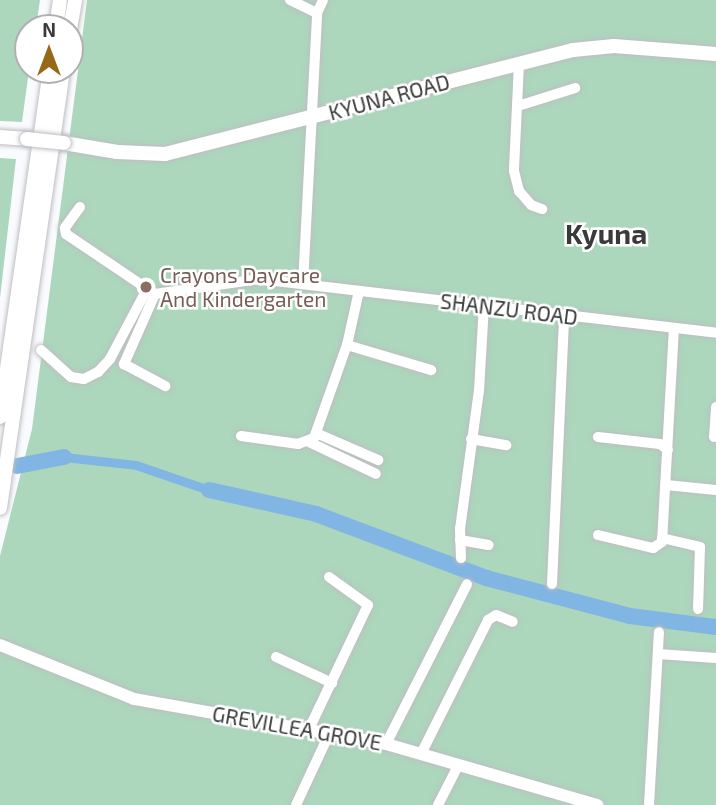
<!DOCTYPE html>
<style>
body{margin:0}
#map{position:relative;width:716px;height:805px;overflow:hidden;background:#fafbfe;font-family:"Exo 2",sans-serif}
div>[style]{position:absolute}
[style*='--x']{left:calc(var(--x)*1px);top:calc(var(--y)*1px);width:calc(var(--w)*1px);rotate:calc(var(--a)*1deg)}
.green>*{inset:0;background:#acd7bc}
.canal>*{height:9px;margin:-4.5px;padding:0 4.5px;transform-origin:4.5px;border-radius:4.5px;background:#81b5e3}
.river>*{height:16px;margin:-8px;padding:0 8px;transform-origin:8px;border-radius:8px;background:#81b5e3}
.roads{filter:drop-shadow(0 0 2px #bebec2) drop-shadow(0 0 2px #bebec2)}
.minor>*{height:10px;margin:-5px;padding:0 5px;transform-origin:5px;border-radius:5px;background:#fff}
.tertiary>*{height:12px;margin:-6px;padding:0 6px;transform-origin:6px;border-radius:6px;background:#fff}
.secondary>*{height:14px;margin:-7px;padding:0 7px;transform-origin:7px;border-radius:7px;background:#fff}
.bridges{filter:drop-shadow(0 0 2px #bebec2) drop-shadow(0 0 2px #bebec2)}
.secondary-bridge>*{height:14px;margin:-7px;padding:0 7px;transform-origin:7px;border-radius:7px;background:#fff}
.dots>*{width:19px;height:19px;translate:-50% -50%;box-sizing:border-box;border:4px solid #fff;border-radius:50%}
span{translate:-50% -50%;white-space:nowrap;text-align:center;line-height:1.15;-webkit-text-stroke:5px #fff;paint-order:stroke}
.street-label{font-size:21px;color:#3a3a3b}
.education-label{font-size:21px;color:#785e54}
.left{translate:0 -50%;text-align:left}
.district-label{font-size:28px;color:#3a3a3b;font-weight:700}
.north{position:absolute;left:14px;top:14px;width:70px;height:70px;box-sizing:border-box;background:#fff;border:2px solid #b0b0b1;border-radius:50%;rotate:0deg;font-size:19px;font-weight:700;line-height:28px;text-align:center;color:#3a3a3b}
.north::after{content:'';display:block;margin:auto;width:24px;height:32px;background:#966917;clip-path:polygon(50% 0,100% 100%,50% 72%,0 100%)}
</style>
<div id="map">
<div class="green">
<div style="clip-path:polygon(0 0,40px 0,36px 28px,28px 28px,29px 70px,22px 122px,0 121px)"></div>
<div style="clip-path:polygon(87px 0,716px 0,716px 805px,0 805px,0 556px,32px 429px)"></div>
<div style="clip-path:polygon(0 158px,16px 159px,0 298px)"></div>
</div>
<div class="canal">
<div style="--x:64;--y:457;--w:72;--a:6.3"></div>
<div style="--x:136;--y:465;--w:77;--a:18.9"></div>
</div>
<div class="river">
<div style="--x:17;--y:466;--w:48;--a:-10.8"></div>
<div style="--x:209;--y:490;--w:110;--a:12.6"></div>
<div style="--x:316;--y:514;--w:182;--a:20.6"></div>
<div style="--x:486;--y:578;--w:149;--a:14.8"></div>
<div style="--x:630;--y:616;--w:87;--a:7.3"></div>
</div>
<div class="roads">
<div class="minor">
<div style="--x:290;--y:0;--w:30;--a:26"></div>
<div style="--x:519;--y:63;--w:108;--a:92.7"></div>
<div style="--x:514;--y:171;--w:21;--a:76"></div>
<div style="--x:519;--y:191;--w:18;--a:49"></div>
<div style="--x:531;--y:205;--w:12;--a:20"></div>
<div style="--x:518;--y:106;--w:60;--a:-17.5"></div>
<div style="--x:80;--y:207;--w:26;--a:126"></div>
<div style="--x:65;--y:228;--w:6;--a:81"></div>
<div style="--x:66;--y:234;--w:107;--a:34"></div>
<div style="--x:155;--y:294;--w:105;--a:-8.2"></div>
<div style="--x:259;--y:279;--w:460;--a:6.7"></div>
<div style="--x:303;--y:284;--w:271;--a:-87"></div>
<div style="--x:317;--y:13;--w:14;--a:-65"></div>
<div style="--x:155;--y:294;--w:77;--a:113.9"></div>
<div style="--x:124;--y:364;--w:47;--a:28.2"></div>
<div style="--x:347;--y:345;--w:88;--a:16.6"></div>
<div style="--x:41;--y:350;--w:40;--a:42"></div>
<div style="--x:71;--y:377;--w:13;--a:9"></div>
<div style="--x:84;--y:379;--w:16;--a:-27"></div>
<div style="--x:98;--y:372;--w:18;--a:-47"></div>
<div style="--x:110;--y:359;--w:79;--a:-62.1"></div>
<div style="--x:316;--y:433;--w:68;--a:23.5"></div>
<div style="--x:241;--y:436;--w:58;--a:8"></div>
<div style="--x:298;--y:444;--w:17;--a:-21"></div>
<div style="--x:314;--y:438;--w:99;--a:-70.5"></div>
<div style="--x:347;--y:345;--w:55;--a:-77.5"></div>
<div style="--x:598;--y:437;--w:62;--a:6.4"></div>
<div style="--x:660;--y:444;--w:10;--a:37"></div>
<div style="--x:714;--y:437;--w:30;--a:-86"></div>
<div style="--x:471;--y:439;--w:36;--a:10"></div>
<div style="--x:309;--y:442;--w:74;--a:25.5"></div>
<div style="--x:666;--y:485;--w:50;--a:5.7"></div>
<div style="--x:598;--y:535;--w:57;--a:13.3"></div>
<div style="--x:653;--y:548;--w:11;--a:-34"></div>
<div style="--x:662;--y:542;--w:213;--a:-86.8"></div>
<div style="--x:662;--y:538;--w:39;--a:13"></div>
<div style="--x:700;--y:547;--w:62;--a:91.8"></div>
<div style="--x:460;--y:540;--w:29;--a:10"></div>
<div style="--x:461;--y:558;--w:29;--a:-92"></div>
<div style="--x:460;--y:529;--w:139;--a:-82.2"></div>
<div style="--x:479;--y:391;--w:87;--a:-86.7"></div>
<div style="--x:552;--y:584;--w:268;--a:-87.4"></div>
<div style="--x:658;--y:654;--w:58;--a:3.9"></div>
<div style="--x:276;--y:657;--w:62;--a:24.9"></div>
<div style="--x:310;--y:727;--w:135;--a:-64.6"></div>
<div style="--x:368;--y:605;--w:48;--a:-144.3"></div>
<div style="--x:386;--y:744;--w:179;--a:-63.1"></div>
<div style="--x:422;--y:752;--w:148;--a:-63.4"></div>
<div style="--x:488;--y:620;--w:9;--a:-32"></div>
<div style="--x:496;--y:615;--w:18;--a:22"></div>
<div style="--x:296;--y:805;--w:81;--a:-65"></div>
<div style="--x:438;--y:805;--w:44;--a:-62.9"></div>
<div style="--x:649;--y:805;--w:173;--a:-86.7"></div>
</div>
<div class="tertiary">
<div style="--x:0;--y:645;--w:144;--a:21.9"></div>
<div style="--x:134;--y:699;--w:256;--a:10.1"></div>
<div style="--x:386;--y:744;--w:220;--a:16.1"></div>
</div>
<div class="secondary">
<div style="--x:56;--y:28;--w:28;--a:-82"></div>
<div style="--x:70;--y:29;--w:29;--a:-80"></div>
<div style="--x:0;--y:137;--w:27;--a:4"></div>
<div style="--x:64;--y:143;--w:54;--a:9.6"></div>
<div style="--x:117;--y:152;--w:48;--a:2.4"></div>
<div style="--x:165;--y:154;--w:421;--a:-14.3"></div>
<div style="--x:573;--y:50;--w:41;--a:-5.6"></div>
<div style="--x:614;--y:46;--w:102;--a:4.5"></div>
<div style="--x:0;--y:417;--w:351;--a:-81.8"></div>
<div style="--x:0;--y:508;--w:443;--a:-81.8"></div>
</div>
</div>
<div class="bridges">
<div class="secondary-bridge">
<div style="--x:27;--y:139;--w:37;--a:6"></div>
</div>
</div>
<div class="dots">
<div style="left:146px;top:287px;background:#8d6e63"></div>
</div>
<div class="street-label">
<span style="left:389px;top:97px;rotate:-15deg">KYUNA ROAD</span>
<span style="left:509px;top:309px;rotate:7deg">SHANZU ROAD</span>
<span style="left:297px;top:728px;rotate:10deg">GREVILLEA GROVE</span>
</div>
<div class="education-label">
<span class="left" style="left:160px;top:287px">Crayons Daycare<br>And Kindergarten</span>
</div>
<div class="district-label">
<span style="left:606px;top:233px">Kyuna</span>
</div>
<div class="north">N</div>
</div>
